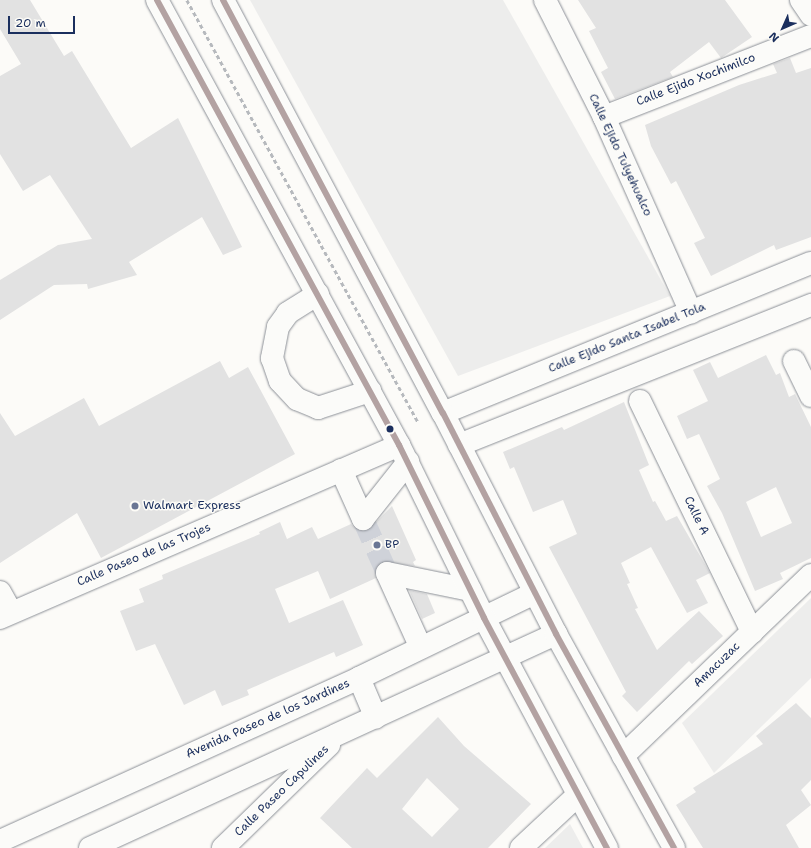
<!DOCTYPE html>
<style>
body{margin:0}
#map{position:relative;width:811px;height:848px;overflow:hidden;background:#fcfbf8;font-family:"Shantell Sans",sans-serif}
div>[style]{position:absolute}
[style*='--x']{left:calc(var(--x)*1px);top:calc(var(--y)*1px);width:calc(var(--w)*1px);rotate:calc(var(--a)*1deg)}
.green>*{inset:0;background:#ededec}
.building>*{inset:0;background:#e2e2e2}
.minor-tunnel>*{height:22px;margin-top:-11px;transform-origin:0;background:repeating-linear-gradient(90deg,#cfd2d9 0 22px,transparent 0 33px)}
.path>*{height:2.5px;margin-top:-1.25px;transform-origin:0;background:repeating-linear-gradient(90deg,#b6b9bd 0 4px,transparent 0 7px)}
.roads{filter:drop-shadow(0 0 1px #8c9097) drop-shadow(0 0 1px #8c9097)}
.minor>*{height:22px;margin:-11px;padding:0 11px;transform-origin:11px;border-radius:11px;background:#fbfbf9}
.major>*{height:22px;margin:-11px;padding:0 11px;transform-origin:11px;border-radius:11px;background:#fbfbf9}
.bus-1>*{height:6px;margin:-3px;padding:0 3px;transform-origin:3px;border-radius:3px;background:#b3a2a2}
.dots>*{width:11px;height:11px;translate:-50% -50%;box-sizing:border-box;border:2px solid #fdfcf7;border-radius:50%}
span{translate:-50% -50%;white-space:nowrap;text-align:center;line-height:1.15;-webkit-text-stroke:3px #fdfcf7;paint-order:stroke}
.street-label{font-size:12px;color:#1b2f5e}
.poi-label{font-size:12px;color:#1b2f5e}
.left{translate:0 -50%;text-align:left}
.north{position:absolute;left:763px;top:8px;width:40px;height:40px;-webkit-text-stroke:3px #fdfcf7;paint-order:stroke;rotate:225deg;font-size:11px;font-weight:700;line-height:16px;text-align:center;color:#1b2f5e}
.north::after{content:'';display:block;margin:auto;width:14px;height:18px;background:#1b2f5e;clip-path:polygon(50% 0,100% 100%,50% 72%,0 100%)}
.scale{position:absolute;left:8px;top:16px;width:67px;height:18px;box-sizing:border-box;border:2px solid #1b2f5e;border-top:0;padding-left:5px;font-size:12px;line-height:14px;white-space:nowrap;color:#1b2f5e;-webkit-text-stroke:3px #fdfcf7;paint-order:stroke}
</style>
<div id="map">
<div class="green">
<div style="clip-path:polygon(250px 0,503px 0,670px 296px,458px 376px)"></div>
<div style="clip-path:polygon(811px 598px,811px 678px,714px 773px,682px 723px)"></div>
<div style="clip-path:polygon(570px 824px,583px 848px,545px 848px)"></div>
</div>
<div class="building">
<div style="clip-path:polygon(0 0,30px 0,64px 56px,72px 51px,131px 148px,178px 118px,242px 247px,223px 255px,202px 217px,129px 262px,137px 275px,88px 289px,87px 284px,54px 285px,0 320px,0 280px,58px 245px,92px 239px,50px 175px,23px 191px,0 154px,0 76px,21px 64px,0 29px)"></div>
<div style="clip-path:polygon(578px 0,725px 0,752px 37px,721px 58px,709px 42px,670px 72px,673px 77px,615px 99px,601px 72px,608px 68px,589px 31px,596px 28px)"></div>
<div style="clip-path:polygon(790px 58px,796px 73px,811px 68px,811px 237px,776px 250px,774px 245px,711px 276px,694px 243px,705px 238px,676px 181px,671px 184px,651px 146px,645px 125px,739px 85px,777px 73px,773px 64px)"></div>
<div style="clip-path:polygon(evenodd,766px 355px,776px 375px,780px 373px,789px 397px,795px 394px,811px 427px,811px 558px,780px 573px,783px 579px,755px 591px,722px 513px,707px 486px,720px 479px,699px 434px,687px 439px,677px 416px,708px 401px,693px 370px,710px 362px,718px 378px,766px 355px,776px 487px,792px 523px,761px 537px,746px 502px,776px 487px)"></div>
<div style="clip-path:polygon(220px 361px,229px 378px,248px 367px,295px 454px,101px 558px,77px 513px,0 563px,0 413px,15px 436px,84px 398px,99px 426px)"></div>
<div style="clip-path:polygon(624px 402px,649px 465px,639px 470px,653px 502px,655px 501px,666px 521px,677px 516px,710px 573px,696px 580px,708px 603px,687px 613px,651px 547px,621px 563px,630px 583px,627px 584px,638px 608px,635px 609px,657px 650px,699px 611px,723px 636px,692px 664px,689px 661px,637px 712px,622px 696px,626px 692px,549px 547px,577px 534px,563px 500px,533px 512px,514px 467px,510px 469px,503px 452px,562px 427px,564px 430px)"></div>
<div style="clip-path:polygon(392px 506px,416px 560px,413px 562px,415px 566px,382px 562px,375px 570px,376px 578px,330px 599px,318px 571px,275px 589px,289px 623px,343px 600px,363px 645px,336px 657px,334px 652px,274px 678px,247px 690px,249px 695px,222px 706px,215px 690px,184px 705px,155px 644px,136px 651px,120px 611px,144px 602px,139px 589px,163px 579px,162px 575px,260px 534px,259px 532px,280px 522px,287px 539px,312px 527px,318px 539px,351px 524px,356px 529px,367px 531px)"></div>
<div style="clip-path:polygon(409px 590px,427px 594px,435px 613px,422px 619px)"></div>
<div style="clip-path:polygon(796px 703px,811px 718px,811px 780px,801px 790px,811px 805px,786px 825px,799px 848px,703px 848px,676px 805px,696px 792px,693px 788px,763px 744px,756px 736px)"></div>
<div style="clip-path:polygon(evenodd,438px 717px,464px 746px,531px 804px,488px 848px,352px 848px,320px 818px,367px 768px,377px 778px,438px 717px,427px 778px,459px 809px,432px 837px,402px 809px,427px 778px)"></div>
</div>
<div class="minor-tunnel">
<div style="--x:363;--y:519;--w:59;--a:66"></div>
</div>
<div class="path">
<div style="--x:187;--y:0;--w:482;--a:61.3"></div>
</div>
<div class="roads">
<div class="minor">
<div style="--x:545;--y:0;--w:131;--a:63.2"></div>
<div style="--x:604;--y:117;--w:214;--a:66"></div>
<div style="--x:801;--y:0;--w:18;--a:56"></div>
<div style="--x:604;--y:117;--w:222;--a:-21.4"></div>
<div style="--x:318;--y:294;--w:36;--a:148"></div>
<div style="--x:288;--y:313;--w:17;--a:126"></div>
<div style="--x:278;--y:327;--w:32;--a:101"></div>
<div style="--x:272;--y:358;--w:24;--a:71"></div>
<div style="--x:280;--y:381;--w:25;--a:47"></div>
<div style="--x:297;--y:399;--w:23;--a:23"></div>
<div style="--x:318;--y:408;--w:55;--a:-18.1"></div>
<div style="--x:794;--y:361;--w:39;--a:64"></div>
<div style="--x:640;--y:401;--w:257;--a:64.1"></div>
<div style="--x:443;--y:413;--w:397;--a:-22.2"></div>
<div style="--x:459;--y:445;--w:379;--a:-21.7"></div>
<div style="--x:341;--y:470;--w:54;--a:65.8"></div>
<div style="--x:363;--y:519;--w:73;--a:-51.7"></div>
<div style="--x:387;--y:573;--w:85;--a:11.6"></div>
<div style="--x:387;--y:573;--w:82;--a:65.6"></div>
<div style="--x:0;--y:592;--w:23;--a:61"></div>
<div style="--x:0;--y:618;--w:435;--a:-23.4"></div>
<div style="--x:359;--y:678;--w:43;--a:67"></div>
<div style="--x:623;--y:756;--w:261;--a:-43.9"></div>
<div style="--x:0;--y:841;--w:394;--a:-24.4"></div>
<div style="--x:359;--y:678;--w:195;--a:-25.8"></div>
<div style="--x:90;--y:848;--w:513;--a:-24.67"></div>
<div style="--x:223;--y:848;--w:148;--a:-44.2"></div>
<div style="--x:521;--y:848;--w:78;--a:-42.9"></div>
</div>
<div class="major">
<div style="--x:157;--y:0;--w:507;--a:61.46"></div>
<div style="--x:399;--y:445;--w:193;--a:63.8"></div>
<div style="--x:484;--y:618;--w:261;--a:61.9"></div>
<div style="--x:223;--y:0;--w:468;--a:62"></div>
<div style="--x:443;--y:413;--w:248;--a:62.9"></div>
<div style="--x:556;--y:634;--w:244;--a:61.1"></div>
</div>
</div>
<div class="bus-1">
<div style="--x:157;--y:0;--w:507;--a:61.46"></div>
<div style="--x:399;--y:445;--w:193;--a:63.8"></div>
<div style="--x:484;--y:618;--w:261;--a:61.9"></div>
<div style="--x:223;--y:0;--w:468;--a:62"></div>
<div style="--x:443;--y:413;--w:248;--a:62.9"></div>
<div style="--x:556;--y:634;--w:244;--a:61.1"></div>
</div>
<div class="dots">
<div style="left:390px;top:429px;background:#1b2f5e"></div>
<div style="left:135px;top:506px;background:#6a7694"></div>
<div style="left:377px;top:545px;background:#6a7694"></div>
</div>
<div class="street-label">
<span style="left:696px;top:80px;rotate:-21deg">Calle Ejido Xochimilco</span>
<span style="left:620px;top:155px;rotate:65deg">Calle Ejido Tulyehualco</span>
<span style="left:627px;top:338px;rotate:-22deg">Calle Ejido Santa Isabel Tola</span>
<span style="left:696px;top:516px;rotate:64deg">Calle A</span>
<span style="left:144px;top:555px;rotate:-23deg">Calle Paseo de las Trojes</span>
<span style="left:717px;top:665px;rotate:-44deg">Amacuzac</span>
<span style="left:268px;top:719px;rotate:-24deg">Avenida Paseo de los Jardines</span>
<span style="left:282px;top:791px;rotate:-44deg">Calle Paseo Capulines</span>
</div>
<div class="poi-label">
<span class="left" style="left:143px;top:506px">Walmart Express</span>
<span class="left" style="left:385px;top:545px">BP</span>
</div>
<div class="north">N</div>
<div class="scale">20 m</div>
</div>
